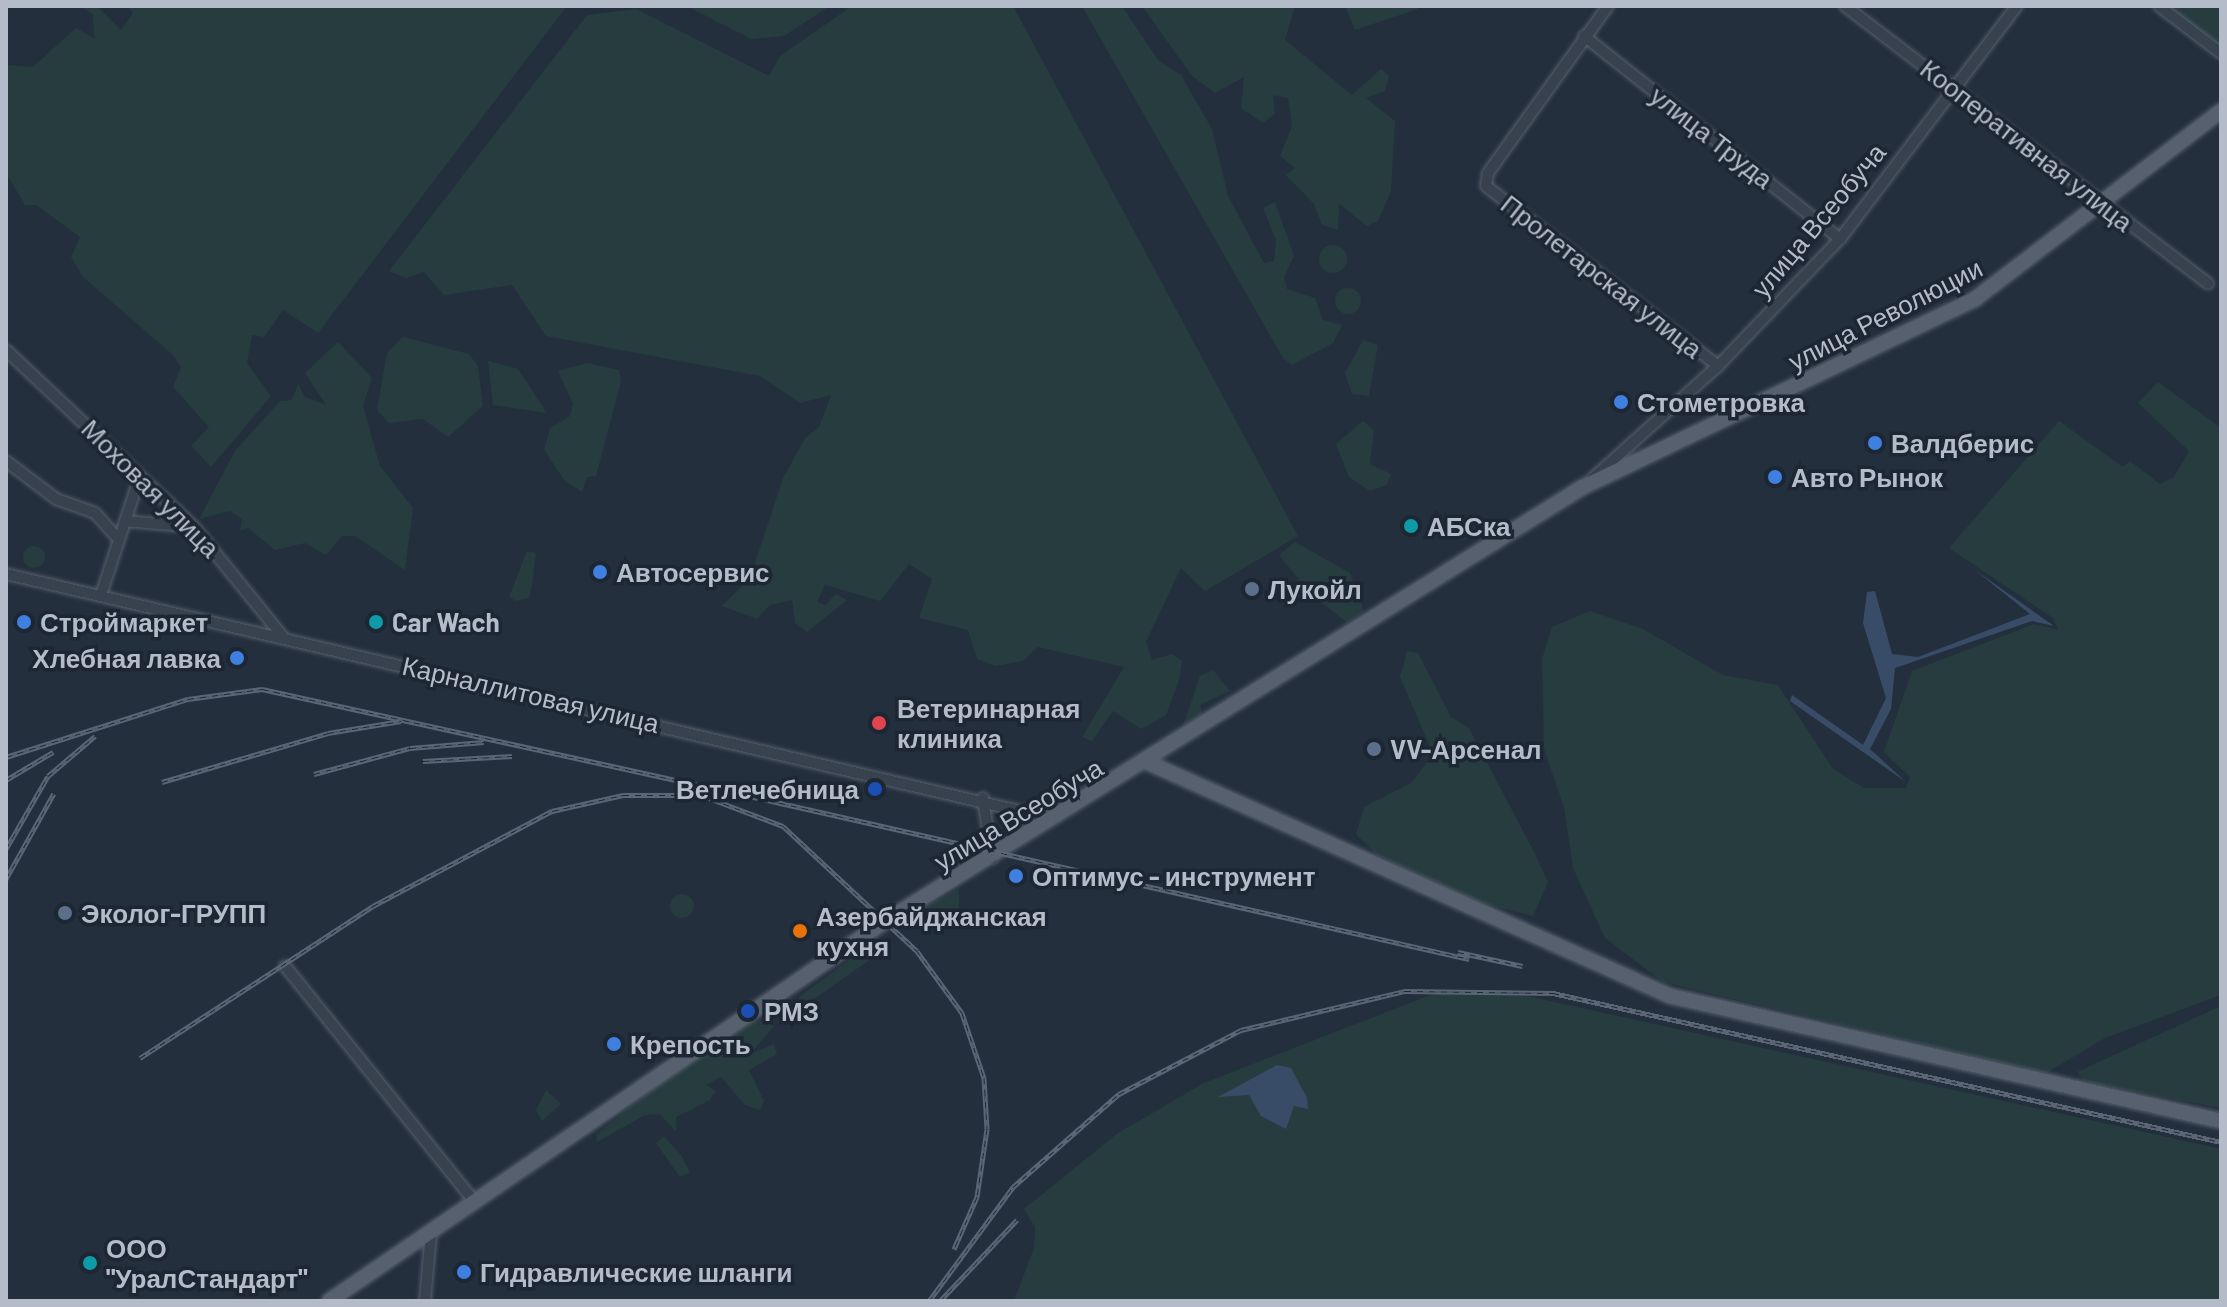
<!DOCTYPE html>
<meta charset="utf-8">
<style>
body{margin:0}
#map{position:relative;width:2227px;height:1307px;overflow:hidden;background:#242f3e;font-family:Barlow,sans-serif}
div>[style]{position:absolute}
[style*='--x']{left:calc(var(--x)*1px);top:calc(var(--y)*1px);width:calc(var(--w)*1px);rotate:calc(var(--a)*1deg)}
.green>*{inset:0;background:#263c3f}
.round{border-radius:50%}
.water>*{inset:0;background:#394c67}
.roads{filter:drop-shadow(0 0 2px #565f6c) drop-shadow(0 0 2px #565f6c)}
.minor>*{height:10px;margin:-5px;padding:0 5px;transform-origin:5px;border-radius:5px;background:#38414e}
.major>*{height:14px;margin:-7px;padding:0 7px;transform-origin:7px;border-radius:7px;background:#56606e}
.rail>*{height:5px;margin-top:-2.5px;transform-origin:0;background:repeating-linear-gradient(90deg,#1d2633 0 6px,#5a6575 0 12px);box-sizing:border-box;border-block:2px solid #5a6575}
.dots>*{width:22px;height:22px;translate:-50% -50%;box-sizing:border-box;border:4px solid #1d2633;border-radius:50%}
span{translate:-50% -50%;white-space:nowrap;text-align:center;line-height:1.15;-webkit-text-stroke:7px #1d2633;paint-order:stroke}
.street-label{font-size:26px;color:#b4bcc9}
.poi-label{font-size:26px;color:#b4bcc9;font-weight:700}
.left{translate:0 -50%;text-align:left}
.right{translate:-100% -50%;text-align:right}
.frame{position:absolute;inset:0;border:8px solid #b4bcc9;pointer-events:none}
</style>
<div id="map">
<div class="green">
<div style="clip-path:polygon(79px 6px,97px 6px,121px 30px,133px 13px,127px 6px,567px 6px,318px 333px,283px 310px,264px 337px,252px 335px,247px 363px,271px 396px,211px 467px,191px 446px,209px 427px,173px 387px,181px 367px,173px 355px,83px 277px,71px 257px,80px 237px,36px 205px,25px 205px,6px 173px,6px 65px,33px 67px,76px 28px,94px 38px,93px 14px)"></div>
<div style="clip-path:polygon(687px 6px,830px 6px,784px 36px,751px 39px)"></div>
<div style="clip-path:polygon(852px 6px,1013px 6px,1298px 536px,1205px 591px,1181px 568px,1146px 642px,1152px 660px,1172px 654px,1182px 661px,1179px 680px,1166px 715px,1141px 729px,1113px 711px,1092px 741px,1082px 737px,1124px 667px,1038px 647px,1023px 661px,995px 666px,977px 659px,968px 630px,919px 618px,932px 579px,909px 564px,880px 601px,825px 585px,817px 602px,825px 605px,836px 594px,847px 600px,807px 632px,795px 623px,792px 600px,770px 605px,757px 619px,722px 606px,750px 578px,783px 478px,805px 438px,819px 427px,831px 395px,800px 403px,760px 376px,546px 336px,512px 285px,444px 295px,424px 272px,406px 278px,389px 271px,587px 15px,636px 9px,769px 76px,780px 56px)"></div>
<div style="clip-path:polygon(1082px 6px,1122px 6px,1158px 60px,1181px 75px,1212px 129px,1228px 196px,1264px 263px,1274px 261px,1276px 240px,1263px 208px,1275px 202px,1294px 256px,1284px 277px,1287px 289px,1315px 298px,1323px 320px,1342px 325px,1333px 343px,1292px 365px,1283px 358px)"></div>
<div style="clip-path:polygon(1142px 6px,1295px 6px,1285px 40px,1352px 95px,1381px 69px,1389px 76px,1385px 91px,1366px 98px,1395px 121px,1391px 191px,1378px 221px,1367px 226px,1339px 204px,1338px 230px,1322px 225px,1314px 204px,1286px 175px,1295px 168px,1280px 156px,1292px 126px,1288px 98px,1273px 95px,1275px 114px,1263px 123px,1241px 108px,1244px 77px,1215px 93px,1192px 76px)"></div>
<div style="clip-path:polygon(1345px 6px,1418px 6px,1418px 9px,1355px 30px)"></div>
<div style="clip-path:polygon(2163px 6px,2221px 6px,2221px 44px,2216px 45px)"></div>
<div class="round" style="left:1319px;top:245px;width:28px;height:28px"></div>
<div class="round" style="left:1335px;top:288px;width:26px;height:26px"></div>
<div style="clip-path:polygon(403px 337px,469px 354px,478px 366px,483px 406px,448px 437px,423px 419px,389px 423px,377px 410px,387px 353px)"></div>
<div style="clip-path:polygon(1363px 340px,1378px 345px,1369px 396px,1352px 394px,1345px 373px)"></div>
<div style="clip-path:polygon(338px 342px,372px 378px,363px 406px,380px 466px,413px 508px,405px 570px,355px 536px,342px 536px,326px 555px,305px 543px,275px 550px,248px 528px,240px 531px,242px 519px,230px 511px,199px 519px,235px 451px,280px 401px,292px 400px,298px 384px,305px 397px,326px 405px,305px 373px)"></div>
<div style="clip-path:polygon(488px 361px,518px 369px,547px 413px,493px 405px)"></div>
<div style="clip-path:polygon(587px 363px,619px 370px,621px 381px,596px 476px,587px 477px,582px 492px,564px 480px,544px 450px,550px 428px,570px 416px,573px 404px,558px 371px)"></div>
<div style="clip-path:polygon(2158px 382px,2221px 428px,2221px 995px,2105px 1038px,2046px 1073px,1663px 982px,1605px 938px,1573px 868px,1564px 807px,1544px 749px,1542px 659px,1552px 627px,1590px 611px,1643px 629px,1723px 675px,1778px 685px,1833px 769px,1864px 788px,1906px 788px,1910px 777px,1884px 752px,1912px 671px,2034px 624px,2058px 630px,2053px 618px,1949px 548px,2059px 421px,2123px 467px,2130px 461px,2160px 484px,2174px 477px,2189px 451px,2138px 403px)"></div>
<div style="clip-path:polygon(1363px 421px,1374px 430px,1370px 464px,1391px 474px,1387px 485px,1370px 491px,1349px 477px,1336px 444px)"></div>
<div style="clip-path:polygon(1295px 542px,1350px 573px,1364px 611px,1348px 623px,1311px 595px,1279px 555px)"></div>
<div class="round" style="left:23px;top:546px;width:22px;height:22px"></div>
<div style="clip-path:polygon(527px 551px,536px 553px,532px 585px,529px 598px,516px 601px,509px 597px)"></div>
<div style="clip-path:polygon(1407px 651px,1418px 653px,1451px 717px,1469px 728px,1535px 854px,1548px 882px,1533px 916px,1481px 903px,1377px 855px,1356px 834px,1364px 807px,1411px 783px,1428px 761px,1429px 744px,1400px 677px)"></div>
<div style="clip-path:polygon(1213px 670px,1230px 691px,1200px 705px,1203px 715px,1183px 726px,1200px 676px)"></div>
<div style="clip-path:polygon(959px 889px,959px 908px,926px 925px,918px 922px,921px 909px)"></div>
<div class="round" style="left:670px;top:894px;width:24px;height:24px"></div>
<div style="clip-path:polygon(879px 938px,888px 947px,800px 1009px,799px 997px)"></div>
<div style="clip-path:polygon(1438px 992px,1527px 996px,2221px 1149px,2221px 1301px,1014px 1301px,1034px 1248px,1035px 1227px,1024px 1209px,1118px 1133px,1204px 1083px)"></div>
<div style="clip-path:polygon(2221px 1006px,2221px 1108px,2085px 1082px,2077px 1072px)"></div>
<div style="clip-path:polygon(766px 1020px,774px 1026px,750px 1054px,774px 1044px,777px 1054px,749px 1070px,764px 1101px,760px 1110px,745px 1105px,721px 1077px,706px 1085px,716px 1091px,710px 1100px,676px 1117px,676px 1131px,659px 1114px,645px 1115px,597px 1142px,596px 1135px,660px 1083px,751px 1021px)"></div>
<div style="clip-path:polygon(546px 1090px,561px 1104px,542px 1121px,536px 1110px)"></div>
<div style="clip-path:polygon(664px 1136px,681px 1155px,690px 1172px,680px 1177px,656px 1143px)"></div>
</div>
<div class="water">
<div style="clip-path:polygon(1975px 570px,2054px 626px,2032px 621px,1895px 668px,1891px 709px,1870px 749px,1906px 782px,1790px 701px,1792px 695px,1863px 745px,1886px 698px,1863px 623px,1867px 592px,1875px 591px,1892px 654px,1918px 657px,2030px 614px)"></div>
<div style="clip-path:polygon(1277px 1065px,1291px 1068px,1307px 1098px,1308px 1109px,1294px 1106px,1286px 1129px,1261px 1116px,1249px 1095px,1218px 1097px)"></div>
</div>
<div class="roads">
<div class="minor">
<div style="--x:1608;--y:6;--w:206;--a:125.7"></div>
<div style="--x:1488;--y:173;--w:13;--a:99"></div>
<div style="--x:1486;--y:186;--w:294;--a:37.8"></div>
<div style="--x:1845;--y:6;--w:457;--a:37.4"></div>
<div style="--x:2159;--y:6;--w:78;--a:37.2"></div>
<div style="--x:1584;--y:36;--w:327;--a:38.4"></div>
<div style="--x:6;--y:350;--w:258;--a:43.3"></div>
<div style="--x:194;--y:527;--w:143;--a:51"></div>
<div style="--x:6;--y:461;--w:63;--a:37.2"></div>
<div style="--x:56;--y:499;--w:41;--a:19.7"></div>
<div style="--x:95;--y:513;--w:31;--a:48"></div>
<div style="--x:1592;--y:479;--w:169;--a:-41.9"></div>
<div style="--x:1718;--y:366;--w:176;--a:-46.2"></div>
<div style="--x:1840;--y:239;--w:293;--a:-52.8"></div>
<div style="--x:125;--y:521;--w:69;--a:5"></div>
<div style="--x:6;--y:574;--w:1076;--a:13.16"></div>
<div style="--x:101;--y:595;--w:125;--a:-71.9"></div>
<div style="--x:983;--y:798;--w:61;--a:81.5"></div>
<div style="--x:285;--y:966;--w:302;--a:51.2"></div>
<div style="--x:425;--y:1301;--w:69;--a:-85"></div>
</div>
<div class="major">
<div style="--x:1149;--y:763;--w:571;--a:24.09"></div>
<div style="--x:1670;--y:996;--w:565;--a:12.78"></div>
<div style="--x:329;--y:1301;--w:676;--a:-34.33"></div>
<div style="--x:887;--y:920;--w:820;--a:-31.89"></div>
<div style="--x:1583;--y:487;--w:435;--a:-25.6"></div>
<div style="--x:1975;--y:299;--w:310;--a:-37.4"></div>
</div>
</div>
<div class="rail">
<div style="--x:6;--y:757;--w:191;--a:-17.7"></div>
<div style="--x:188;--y:699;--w:75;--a:-7.7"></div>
<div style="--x:262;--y:689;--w:455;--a:12.4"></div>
<div style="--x:423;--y:761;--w:89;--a:-3.2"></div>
<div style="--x:314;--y:774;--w:99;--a:-15.2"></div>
<div style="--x:410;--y:748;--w:74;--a:-4.6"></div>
<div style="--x:6;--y:780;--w:55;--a:-30.8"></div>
<div style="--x:162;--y:782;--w:173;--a:-16.4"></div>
<div style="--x:328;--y:733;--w:74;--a:-9.3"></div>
<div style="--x:732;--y:792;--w:756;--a:12.77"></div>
<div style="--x:6;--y:849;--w:84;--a:-60.1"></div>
<div style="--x:48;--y:776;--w:62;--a:-40.4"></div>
<div style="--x:6;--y:879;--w:98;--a:-60.8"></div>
<div style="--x:1458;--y:952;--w:66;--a:12.2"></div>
<div style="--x:140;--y:1058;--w:278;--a:-33.1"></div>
<div style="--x:373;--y:906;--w:203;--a:-28"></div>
<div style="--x:552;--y:811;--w:73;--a:-12.7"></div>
<div style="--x:623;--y:795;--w:78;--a:0"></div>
<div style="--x:701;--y:795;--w:88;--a:20.7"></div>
<div style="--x:783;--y:826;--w:183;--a:43"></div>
<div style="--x:917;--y:951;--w:77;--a:54"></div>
<div style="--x:962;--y:1013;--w:69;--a:71.3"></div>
<div style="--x:984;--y:1078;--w:51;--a:86.6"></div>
<div style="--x:987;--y:1129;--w:69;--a:98.4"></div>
<div style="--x:977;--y:1197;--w:57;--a:113.9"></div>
<div style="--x:929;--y:1301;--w:142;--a:-53.6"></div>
<div style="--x:1013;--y:1187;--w:141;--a:-41.3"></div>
<div style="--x:1119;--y:1094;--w:138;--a:-27.7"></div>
<div style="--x:1241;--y:1030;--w:169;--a:-13.4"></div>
<div style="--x:1405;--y:991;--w:148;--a:0.8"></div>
<div style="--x:1553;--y:993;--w:684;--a:12.57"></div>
<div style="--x:940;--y:1301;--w:112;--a:-46.5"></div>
</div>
<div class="dots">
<div style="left:1621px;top:402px;background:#3f7fe0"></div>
<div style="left:1875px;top:443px;background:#3f7fe0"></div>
<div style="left:1775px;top:477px;background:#3f7fe0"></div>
<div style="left:1411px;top:526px;background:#0f9aa8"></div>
<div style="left:600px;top:572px;background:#3f7fe0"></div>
<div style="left:1252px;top:589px;background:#5c6f8a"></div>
<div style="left:24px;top:622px;background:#3f7fe0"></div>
<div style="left:376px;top:622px;background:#0f9aa8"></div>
<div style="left:237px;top:658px;background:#3f7fe0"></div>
<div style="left:879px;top:723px;background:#e0444e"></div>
<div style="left:1374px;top:749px;background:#5c6f8a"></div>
<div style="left:875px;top:789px;background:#1a4fb4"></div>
<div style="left:1016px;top:876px;background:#3f7fe0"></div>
<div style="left:65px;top:913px;background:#5c6f8a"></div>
<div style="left:800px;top:931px;background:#e8710a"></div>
<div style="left:748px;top:1011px;background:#1a4fb4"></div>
<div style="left:614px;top:1044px;background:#3f7fe0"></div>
<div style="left:90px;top:1263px;background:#0f9aa8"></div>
<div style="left:464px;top:1272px;background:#3f7fe0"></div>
</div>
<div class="street-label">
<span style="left:1712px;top:137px;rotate:38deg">улица Труда</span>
<span style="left:2027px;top:145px;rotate:38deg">Кооперативная улица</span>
<span style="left:1818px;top:220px;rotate:-50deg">улица Всеобуча</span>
<span style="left:1602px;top:276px;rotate:38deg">Пролетарская улица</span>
<span style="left:1885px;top:314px;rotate:-27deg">улица Революции</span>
<span style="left:151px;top:488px;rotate:45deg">Моховая улица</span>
<span style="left:531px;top:694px;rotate:13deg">Карналлитовая улица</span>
<span style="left:1018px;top:814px;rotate:-31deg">улица Всеобуча</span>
</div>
<div class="poi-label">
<span class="left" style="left:1637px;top:402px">Стометровка</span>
<span class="left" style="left:1891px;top:443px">Валдберис</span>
<span class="left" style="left:1791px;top:477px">Авто Рынок</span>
<span class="left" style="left:1427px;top:526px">АБСка</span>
<span class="left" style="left:616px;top:572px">Автосервис</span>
<span class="left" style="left:1268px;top:589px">Лукойл</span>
<span class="left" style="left:40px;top:622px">Строймаркет</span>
<span class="left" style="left:392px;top:622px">Car Wach</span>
<span class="right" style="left:221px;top:658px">Хлебная лавка</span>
<span class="left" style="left:897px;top:723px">Ветеринарная<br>клиника</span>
<span class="left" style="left:1390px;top:749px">VV-Арсенал</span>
<span class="right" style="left:859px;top:789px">Ветлечебница</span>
<span class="left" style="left:1032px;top:876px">Оптимус - инструмент</span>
<span class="left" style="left:81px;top:913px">Эколог-ГРУПП</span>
<span class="left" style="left:816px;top:931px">Азербайджанская<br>кухня</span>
<span class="left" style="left:764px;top:1011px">РМЗ</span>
<span class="left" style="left:630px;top:1044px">Крепость</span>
<span class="left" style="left:106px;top:1263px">ООО<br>"УралСтандарт"</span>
<span class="left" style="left:480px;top:1272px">Гидравлические шланги</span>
</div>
<div class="frame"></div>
</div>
